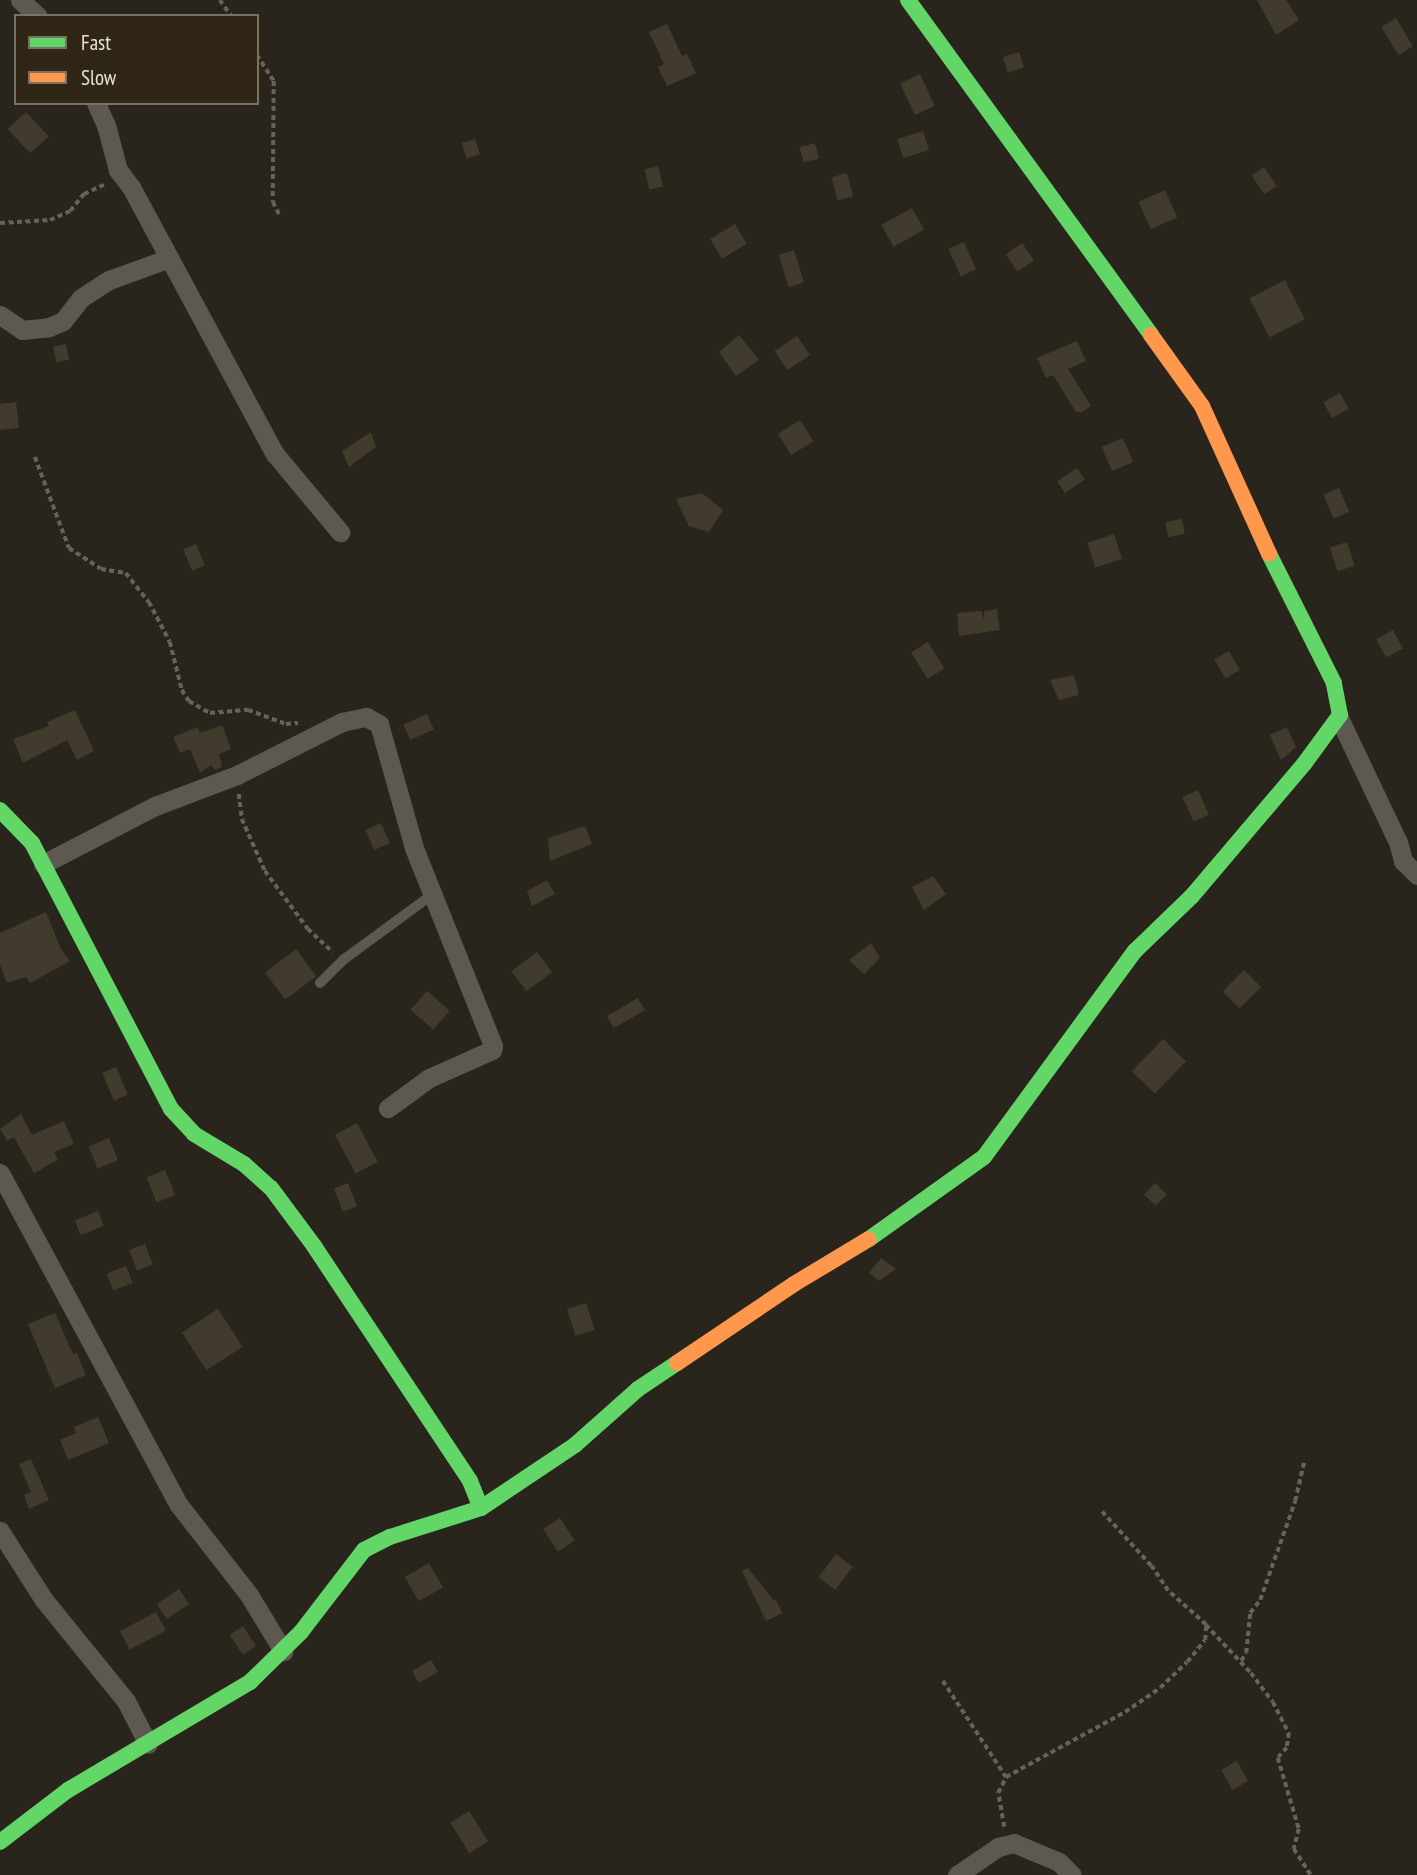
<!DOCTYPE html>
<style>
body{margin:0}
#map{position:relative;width:1417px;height:1875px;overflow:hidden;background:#2a251c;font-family:"PT Sans Narrow",sans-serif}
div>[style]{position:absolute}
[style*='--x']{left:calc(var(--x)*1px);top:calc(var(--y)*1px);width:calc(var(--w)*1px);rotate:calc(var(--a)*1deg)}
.building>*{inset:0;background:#413b2e;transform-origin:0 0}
.path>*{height:3.5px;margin-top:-1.75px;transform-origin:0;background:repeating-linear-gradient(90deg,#67635c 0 5px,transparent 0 8.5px)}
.lane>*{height:10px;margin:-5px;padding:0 5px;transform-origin:5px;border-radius:5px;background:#5d5951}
.street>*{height:19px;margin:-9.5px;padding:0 9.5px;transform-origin:9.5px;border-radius:9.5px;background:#5d5951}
.fast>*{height:16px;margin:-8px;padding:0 8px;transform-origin:8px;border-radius:8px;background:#63d668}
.slow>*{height:16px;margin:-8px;padding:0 8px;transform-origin:8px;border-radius:8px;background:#ff974d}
span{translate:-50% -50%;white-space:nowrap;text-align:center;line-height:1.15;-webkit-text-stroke:7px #302616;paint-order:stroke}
.legend{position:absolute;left:14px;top:14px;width:245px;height:91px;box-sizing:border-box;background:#302616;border:2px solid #7a7163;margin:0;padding:9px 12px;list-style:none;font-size:21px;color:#e8e1d7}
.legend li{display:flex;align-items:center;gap:14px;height:35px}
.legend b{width:35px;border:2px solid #7a7163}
</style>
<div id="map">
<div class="building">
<div style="clip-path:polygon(1257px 0,1286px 0,1299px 20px,1276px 35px)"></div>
<div style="left:1396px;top:18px;width:33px;height:17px;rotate:59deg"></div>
<div style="clip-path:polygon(667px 24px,682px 56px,687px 54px,696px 73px,667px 86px,658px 67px,664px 64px,649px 32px)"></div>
<div style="left:1019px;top:52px;width:16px;height:17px;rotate:72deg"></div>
<div style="left:920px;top:74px;width:35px;height:22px;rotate:65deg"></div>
<div style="left:26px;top:112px;width:33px;height:25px;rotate:47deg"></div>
<div style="left:923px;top:131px;width:20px;height:27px;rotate:72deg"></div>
<div style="left:475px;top:139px;width:16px;height:14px;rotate:72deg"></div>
<div style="left:815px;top:143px;width:16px;height:16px;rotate:75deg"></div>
<div style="left:658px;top:166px;width:21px;height:14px;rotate:76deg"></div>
<div style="left:1264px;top:167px;width:23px;height:15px;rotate:56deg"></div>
<div style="left:847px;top:173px;width:24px;height:16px;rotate:75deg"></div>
<div style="left:1165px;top:190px;width:30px;height:29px;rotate:66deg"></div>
<div style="left:912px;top:208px;width:25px;height:35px;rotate:61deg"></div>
<div style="left:735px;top:224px;width:23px;height:29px;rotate:59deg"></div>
<div style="left:964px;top:242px;width:30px;height:17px;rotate:66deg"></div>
<div style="left:1022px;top:243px;width:21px;height:20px;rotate:55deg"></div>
<div style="left:794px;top:250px;width:34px;height:16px;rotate:73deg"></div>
<div style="left:1285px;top:280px;width:44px;height:40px;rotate:63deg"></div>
<div style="clip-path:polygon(739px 335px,759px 360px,736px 376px,719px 352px)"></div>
<div style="left:797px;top:336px;width:23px;height:27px;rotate:56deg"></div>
<div style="clip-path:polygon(1077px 341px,1086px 361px,1068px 369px,1091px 406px,1082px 412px,1076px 412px,1053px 375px,1046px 378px,1037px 358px)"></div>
<div style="left:66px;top:344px;width:16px;height:13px;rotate:79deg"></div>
<div style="left:1340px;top:393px;width:18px;height:19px;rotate:61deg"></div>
<div style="clip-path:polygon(16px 402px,19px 428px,0 430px,0 404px)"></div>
<div style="left:800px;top:420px;width:25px;height:26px;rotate:58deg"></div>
<div style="clip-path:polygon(371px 432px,376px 447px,349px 467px,342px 451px)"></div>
<div style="left:1123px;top:438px;width:26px;height:23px;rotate:67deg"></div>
<div style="left:1077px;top:468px;width:14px;height:24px;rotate:56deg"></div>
<div style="left:1339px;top:488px;width:26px;height:17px;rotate:67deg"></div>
<div style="clip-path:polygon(702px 493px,723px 510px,709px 532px,689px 526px,676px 499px)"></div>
<div style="left:1182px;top:519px;width:15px;height:17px;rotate:79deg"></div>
<div style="left:1114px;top:534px;width:26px;height:28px;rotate:72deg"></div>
<div style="left:1347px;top:542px;width:25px;height:18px;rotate:72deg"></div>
<div style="left:196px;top:544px;width:23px;height:14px;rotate:67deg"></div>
<div style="clip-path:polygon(997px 609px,1000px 630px,959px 636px,957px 613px,981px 611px,984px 619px,984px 611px)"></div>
<div style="left:1393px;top:630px;width:21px;height:19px;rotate:62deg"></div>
<div style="left:928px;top:642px;width:31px;height:20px;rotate:58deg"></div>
<div style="left:1229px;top:651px;width:22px;height:17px;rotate:60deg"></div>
<div style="clip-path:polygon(1074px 675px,1079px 695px,1059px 700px,1050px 680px)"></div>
<div style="clip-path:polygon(75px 710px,94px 751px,77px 760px,67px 740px,23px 763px,13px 739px,49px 726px,47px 722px)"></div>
<div style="left:427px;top:714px;width:17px;height:26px;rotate:66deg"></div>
<div style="clip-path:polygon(222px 725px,231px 749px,219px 754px,222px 767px,215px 770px,211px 765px,200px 773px,190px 749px,180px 753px,173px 737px,198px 727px,200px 733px)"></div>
<div style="clip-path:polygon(1287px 727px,1296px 747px,1281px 760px,1270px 735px)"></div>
<div style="left:1198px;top:790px;width:27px;height:17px;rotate:66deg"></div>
<div style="left:381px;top:823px;width:22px;height:17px;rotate:66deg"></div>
<div style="clip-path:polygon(585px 826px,592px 844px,550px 861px,548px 838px)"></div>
<div style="clip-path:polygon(933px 876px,946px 894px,924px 910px,912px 887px)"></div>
<div style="clip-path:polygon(547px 880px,555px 894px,532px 906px,527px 891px)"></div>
<div style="clip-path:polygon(46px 912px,61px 949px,70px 961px,30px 983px,26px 977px,7px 983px,0 964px,0 933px)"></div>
<div style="clip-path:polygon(871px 943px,880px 958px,864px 974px,849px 960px)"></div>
<div style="left:296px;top:949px;width:34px;height:39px;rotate:53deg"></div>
<div style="left:537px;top:952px;width:25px;height:32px;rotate:53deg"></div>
<div style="left:1244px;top:970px;width:24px;height:30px;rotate:45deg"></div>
<div style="left:427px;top:991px;width:30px;height:25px;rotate:41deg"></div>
<div style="left:638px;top:998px;width:14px;height:36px;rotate:60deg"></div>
<div style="left:1163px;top:1039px;width:32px;height:45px;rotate:44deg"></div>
<div style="left:116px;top:1067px;width:30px;height:15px;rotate:67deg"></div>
<div style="clip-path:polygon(21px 1114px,32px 1135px,64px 1121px,74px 1144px,54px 1152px,58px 1160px,34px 1173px,14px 1137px,7px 1141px,0 1129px)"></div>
<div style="left:357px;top:1123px;width:44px;height:25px;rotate:62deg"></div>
<div style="left:109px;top:1138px;width:24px;height:22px;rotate:68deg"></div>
<div style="left:165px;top:1170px;width:27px;height:20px;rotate:68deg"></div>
<div style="left:348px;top:1183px;width:25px;height:15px;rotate:69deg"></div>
<div style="left:1155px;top:1183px;width:16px;height:16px;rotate:43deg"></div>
<div style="left:98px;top:1211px;width:16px;height:25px;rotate:68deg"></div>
<div style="left:145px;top:1244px;width:22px;height:17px;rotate:69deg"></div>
<div style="clip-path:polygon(881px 1258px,896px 1269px,879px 1281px,869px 1273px)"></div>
<div style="left:126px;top:1266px;width:18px;height:21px;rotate:68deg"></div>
<div style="left:586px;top:1303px;width:28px;height:20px;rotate:72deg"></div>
<div style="left:218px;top:1309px;width:45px;height:43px;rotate:57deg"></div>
<div style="clip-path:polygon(55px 1313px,73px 1354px,77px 1353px,86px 1375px,55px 1388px,28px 1324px)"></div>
<div style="clip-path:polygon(98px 1417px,109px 1443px,68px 1460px,60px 1440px,76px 1433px,74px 1427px)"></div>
<div style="clip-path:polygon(31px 1459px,49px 1500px,29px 1509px,24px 1495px,31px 1492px,19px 1464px)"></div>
<div style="left:560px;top:1518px;width:27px;height:20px;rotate:57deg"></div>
<div style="left:836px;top:1554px;width:21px;height:29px;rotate:37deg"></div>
<div style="left:429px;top:1563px;width:28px;height:28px;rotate:60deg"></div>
<div style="clip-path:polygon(748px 1568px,774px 1601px,776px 1600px,782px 1613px,766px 1621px,742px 1571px)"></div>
<div style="left:179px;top:1589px;width:18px;height:27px;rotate:56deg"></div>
<div style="left:156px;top:1612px;width:21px;height:41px;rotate:62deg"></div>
<div style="left:243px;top:1626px;width:24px;height:16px;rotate:57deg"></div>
<div style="left:431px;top:1660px;width:14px;height:22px;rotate:60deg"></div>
<div style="left:1237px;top:1761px;width:23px;height:18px;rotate:61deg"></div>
<div style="left:469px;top:1811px;width:36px;height:22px;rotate:58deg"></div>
</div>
<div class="path">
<div style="--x:220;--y:0;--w:19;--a:55"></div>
<div style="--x:257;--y:55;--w:31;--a:57"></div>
<div style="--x:274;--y:81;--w:121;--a:90.5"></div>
<div style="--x:273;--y:202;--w:16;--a:63"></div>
<div style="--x:0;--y:223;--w:50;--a:-3.4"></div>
<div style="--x:50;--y:220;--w:22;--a:-24"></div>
<div style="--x:70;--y:211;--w:22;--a:-51"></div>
<div style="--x:84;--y:194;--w:23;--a:-25"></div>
<div style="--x:35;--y:457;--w:97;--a:69.5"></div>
<div style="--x:69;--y:548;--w:38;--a:33"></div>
<div style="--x:101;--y:569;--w:25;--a:9"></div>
<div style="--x:126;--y:573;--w:37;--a:52"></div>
<div style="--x:149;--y:602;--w:45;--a:62.3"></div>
<div style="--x:170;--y:642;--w:49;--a:76"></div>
<div style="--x:182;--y:690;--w:13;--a:58"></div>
<div style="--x:189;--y:701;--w:24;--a:30"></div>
<div style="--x:210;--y:713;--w:38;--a:-5"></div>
<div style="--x:248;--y:710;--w:40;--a:20.2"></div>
<div style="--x:286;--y:724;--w:12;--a:-5"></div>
<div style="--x:239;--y:794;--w:25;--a:83"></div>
<div style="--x:242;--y:819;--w:57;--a:66.1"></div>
<div style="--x:265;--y:871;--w:72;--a:53.4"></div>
<div style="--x:308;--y:929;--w:34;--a:43"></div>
<div style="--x:1206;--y:1625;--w:66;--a:46.8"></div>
<div style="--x:1251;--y:1673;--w:36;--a:53"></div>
<div style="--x:1273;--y:1702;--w:35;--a:63"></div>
<div style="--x:1289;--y:1733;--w:15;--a:98"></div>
<div style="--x:1287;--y:1748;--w:13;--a:132"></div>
<div style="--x:1278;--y:1758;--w:74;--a:73.5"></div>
<div style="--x:1299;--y:1829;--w:21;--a:104"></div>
<div style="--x:1294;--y:1849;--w:31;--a:57"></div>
<div style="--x:1241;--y:1661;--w:9;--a:-58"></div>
<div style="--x:1246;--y:1653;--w:40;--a:-84.3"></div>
<div style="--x:1250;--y:1613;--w:16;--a:-52"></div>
<div style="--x:1260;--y:1600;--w:105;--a:-70.5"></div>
<div style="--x:1295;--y:1501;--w:39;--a:-77"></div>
<div style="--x:943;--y:1681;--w:115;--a:56.7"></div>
<div style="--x:1004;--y:1827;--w:35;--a:-100"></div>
<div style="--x:998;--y:1793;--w:18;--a:-63"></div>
<div style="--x:1006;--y:1777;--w:136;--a:-28.6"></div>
<div style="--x:1125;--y:1712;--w:42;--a:-34.4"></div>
<div style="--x:1160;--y:1688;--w:37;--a:-44"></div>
<div style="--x:1187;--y:1662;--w:28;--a:-51"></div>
<div style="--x:1205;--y:1640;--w:15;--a:-86"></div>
<div style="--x:1206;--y:1625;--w:51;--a:-138.2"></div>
<div style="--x:1168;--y:1591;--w:30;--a:-124"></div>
<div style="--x:1151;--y:1566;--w:73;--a:-132.2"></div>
</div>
<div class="lane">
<div style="--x:320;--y:983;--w:33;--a:-45"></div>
<div style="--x:343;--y:960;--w:112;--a:-36.3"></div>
</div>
<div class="street">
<div style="--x:20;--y:0;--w:24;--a:42"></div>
<div style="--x:96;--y:103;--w:24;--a:66"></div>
<div style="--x:106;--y:125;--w:47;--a:75.1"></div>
<div style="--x:118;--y:170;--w:21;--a:53"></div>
<div style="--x:131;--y:187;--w:303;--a:61.7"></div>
<div style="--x:275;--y:454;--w:102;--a:50.2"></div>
<div style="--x:0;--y:315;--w:27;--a:34"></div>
<div style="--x:22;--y:330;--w:27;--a:-6"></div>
<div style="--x:49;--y:327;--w:15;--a:-23"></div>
<div style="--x:63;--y:321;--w:29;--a:-52"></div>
<div style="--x:81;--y:298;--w:33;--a:-33"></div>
<div style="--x:109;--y:280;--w:62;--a:-19.9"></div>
<div style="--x:1339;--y:718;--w:137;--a:64.6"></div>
<div style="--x:1398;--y:842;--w:20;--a:75"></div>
<div style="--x:1403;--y:861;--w:20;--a:45"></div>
<div style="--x:43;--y:864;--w:126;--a:-27.4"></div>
<div style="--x:155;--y:806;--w:88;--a:-20.7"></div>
<div style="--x:237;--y:775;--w:118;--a:-26.8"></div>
<div style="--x:342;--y:722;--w:25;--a:-12"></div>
<div style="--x:366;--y:717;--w:15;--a:28"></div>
<div style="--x:379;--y:724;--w:129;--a:74.2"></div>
<div style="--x:414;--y:848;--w:213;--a:68.2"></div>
<div style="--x:493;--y:1046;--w:4;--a:104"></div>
<div style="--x:492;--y:1050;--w:69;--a:156"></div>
<div style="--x:429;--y:1078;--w:51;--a:143.8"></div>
<div style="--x:0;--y:1173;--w:377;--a:61.7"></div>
<div style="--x:179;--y:1505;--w:114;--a:52.1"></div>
<div style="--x:249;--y:1595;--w:66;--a:58.7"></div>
<div style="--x:0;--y:1531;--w:82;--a:57.5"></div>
<div style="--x:44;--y:1600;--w:130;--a:50.9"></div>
<div style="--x:126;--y:1701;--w:48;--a:62.9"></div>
<div style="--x:957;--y:1875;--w:50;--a:-34.3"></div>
<div style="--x:998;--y:1847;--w:16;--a:-14"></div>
<div style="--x:1014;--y:1843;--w:49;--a:22.9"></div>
<div style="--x:1059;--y:1862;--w:18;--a:45"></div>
</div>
<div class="fast">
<div style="--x:908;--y:0;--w:414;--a:54"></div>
<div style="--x:0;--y:810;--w:46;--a:45.9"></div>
<div style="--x:32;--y:843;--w:300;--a:62.4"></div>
<div style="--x:171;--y:1109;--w:34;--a:47"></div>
<div style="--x:194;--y:1134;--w:58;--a:31"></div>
<div style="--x:244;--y:1164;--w:36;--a:42"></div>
<div style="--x:271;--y:1188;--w:72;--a:53.4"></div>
<div style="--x:314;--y:1246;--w:282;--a:56.4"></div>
<div style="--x:470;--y:1481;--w:29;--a:68"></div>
<div style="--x:869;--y:1239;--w:141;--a:-35.5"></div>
<div style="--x:984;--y:1157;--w:255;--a:-53.8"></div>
<div style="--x:1135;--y:951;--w:79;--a:-44"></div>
<div style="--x:1192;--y:896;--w:173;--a:-49.7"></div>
<div style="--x:1304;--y:764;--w:61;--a:-53.7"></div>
<div style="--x:1340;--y:715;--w:33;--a:-101"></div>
<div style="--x:1334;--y:683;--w:144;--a:-116.7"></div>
<div style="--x:0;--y:1842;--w:86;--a:-37.4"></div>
<div style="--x:68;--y:1790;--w:212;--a:-30.7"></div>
<div style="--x:250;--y:1682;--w:71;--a:-44.4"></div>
<div style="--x:301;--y:1632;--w:103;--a:-52.5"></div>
<div style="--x:364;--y:1550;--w:29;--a:-27"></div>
<div style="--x:390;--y:1537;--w:96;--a:-17.7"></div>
<div style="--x:481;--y:1508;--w:113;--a:-33.8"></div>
<div style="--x:575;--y:1445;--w:84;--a:-41.6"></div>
<div style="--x:638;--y:1389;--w:47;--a:-33.7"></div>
</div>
<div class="slow">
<div style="--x:1151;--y:335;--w:87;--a:54.3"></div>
<div style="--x:1202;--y:406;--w:162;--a:65.6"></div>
<div style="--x:677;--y:1363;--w:141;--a:-34"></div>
<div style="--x:794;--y:1284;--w:87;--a:-31"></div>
</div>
<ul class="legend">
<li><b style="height:9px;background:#63d668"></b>Fast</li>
<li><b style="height:9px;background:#ff974d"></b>Slow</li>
</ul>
</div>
